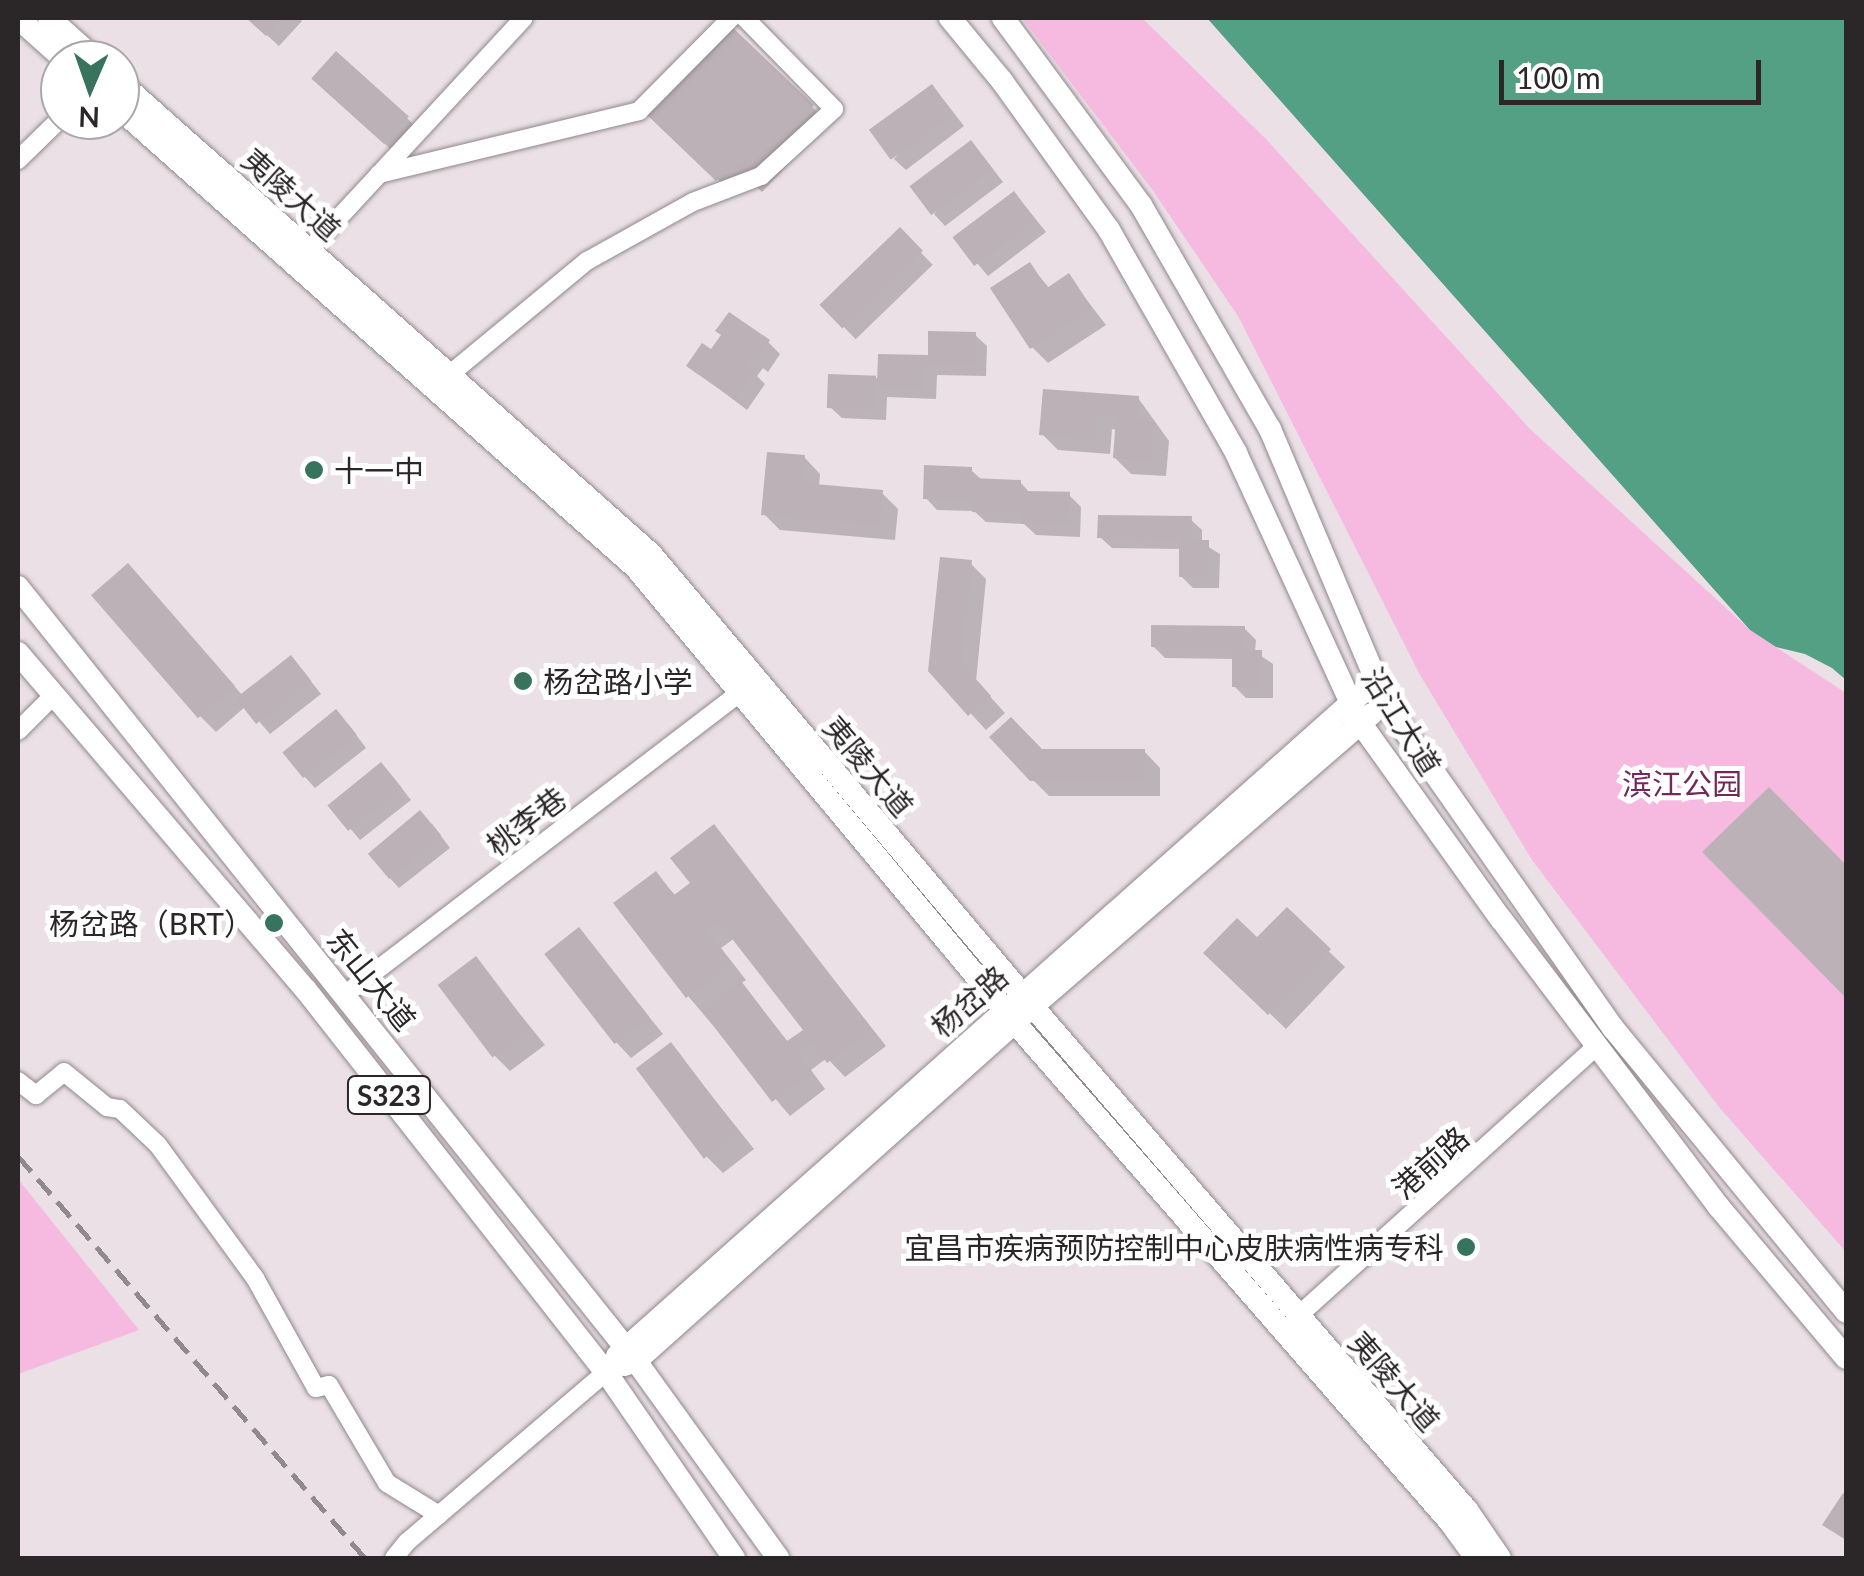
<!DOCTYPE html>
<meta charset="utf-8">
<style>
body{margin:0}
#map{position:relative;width:1864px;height:1576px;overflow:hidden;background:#eae0e6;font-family:Lato,"Noto Sans SC",sans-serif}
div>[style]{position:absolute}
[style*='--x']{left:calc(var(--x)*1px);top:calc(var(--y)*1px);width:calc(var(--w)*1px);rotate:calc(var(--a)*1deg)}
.green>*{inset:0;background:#f6bae0}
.water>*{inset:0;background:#53a085}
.shadow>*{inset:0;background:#0003;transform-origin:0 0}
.building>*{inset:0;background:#bbb1b7;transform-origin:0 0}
.roads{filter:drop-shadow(0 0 2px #91878d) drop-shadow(0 0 2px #91878d)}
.minor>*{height:18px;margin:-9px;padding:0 9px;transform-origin:9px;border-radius:9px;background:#fff}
.major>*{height:22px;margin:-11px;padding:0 11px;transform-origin:11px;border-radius:11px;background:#fff}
.rail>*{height:5px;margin-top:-2.5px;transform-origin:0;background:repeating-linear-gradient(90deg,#90898d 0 20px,transparent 0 30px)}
.dots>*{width:28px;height:28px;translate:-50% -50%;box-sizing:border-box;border:5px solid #fff;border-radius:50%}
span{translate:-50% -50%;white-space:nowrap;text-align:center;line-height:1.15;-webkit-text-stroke:10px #fff;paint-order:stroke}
.shield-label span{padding:2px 8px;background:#fff;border:2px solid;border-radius:8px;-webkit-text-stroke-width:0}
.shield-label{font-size:28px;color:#2b2729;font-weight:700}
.street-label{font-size:30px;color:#2b2729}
.poi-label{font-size:30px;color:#2b2729}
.left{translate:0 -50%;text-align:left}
.right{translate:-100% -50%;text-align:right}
.park-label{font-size:30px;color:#71295b}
.frame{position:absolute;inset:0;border:20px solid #2b2729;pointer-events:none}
.north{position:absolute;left:40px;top:40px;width:100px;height:100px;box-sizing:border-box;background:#fff;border:2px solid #aaa9a9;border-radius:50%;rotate:182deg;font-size:28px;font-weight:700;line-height:40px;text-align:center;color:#2b2729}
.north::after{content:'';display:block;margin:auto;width:35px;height:45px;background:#37735d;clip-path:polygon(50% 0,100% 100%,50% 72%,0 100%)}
.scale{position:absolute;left:1499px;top:60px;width:262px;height:45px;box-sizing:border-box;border:5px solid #2b2729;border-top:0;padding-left:12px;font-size:30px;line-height:35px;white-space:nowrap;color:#2b2729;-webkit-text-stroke:8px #fff;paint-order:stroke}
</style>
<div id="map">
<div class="green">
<div style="clip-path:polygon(1022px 18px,1142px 18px,1266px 139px,1530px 429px,1750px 630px,1846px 693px,1846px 1252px,1719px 1107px,1532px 860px,1420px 675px,1238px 316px,1151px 188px)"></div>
<div style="clip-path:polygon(18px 1179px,139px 1330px,18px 1374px)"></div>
</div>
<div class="water">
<div style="clip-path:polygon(1207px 18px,1846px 18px,1846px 680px,1832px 668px,1805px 654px,1776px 647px,1750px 630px)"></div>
</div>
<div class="shadow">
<div style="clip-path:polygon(248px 18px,298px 18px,302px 21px,279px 46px)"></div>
<div style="clip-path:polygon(730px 28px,828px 122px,762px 192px,749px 180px,734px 195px,649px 113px)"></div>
<div style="clip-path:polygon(325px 90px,407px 118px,419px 130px,396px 154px)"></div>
<div style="clip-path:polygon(943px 99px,964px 126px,906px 170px,894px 159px)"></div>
<div style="clip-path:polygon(982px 155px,1003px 182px,945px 226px,934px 214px)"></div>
<div style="clip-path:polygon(1025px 206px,1046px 232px,988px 276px,956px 238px)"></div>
<div style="left:900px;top:231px;width:47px;height:107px;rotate:46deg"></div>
<div style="clip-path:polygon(1030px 265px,1050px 289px,1069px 277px,1106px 325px,1048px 363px,1032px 347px)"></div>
<div style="clip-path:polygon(975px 335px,987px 346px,986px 376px,937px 375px,936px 399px,887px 397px,886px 420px,842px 418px,830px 407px,831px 377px,880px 378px)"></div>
<div style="clip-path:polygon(723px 336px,768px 342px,780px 354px,768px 372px,763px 368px,757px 376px,765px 384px,747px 410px,689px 366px,711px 352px)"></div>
<div style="clip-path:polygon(1138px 398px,1169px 441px,1166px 476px,1131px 474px,1115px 458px,1117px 430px,1112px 429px,1110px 454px,1058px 450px,1042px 434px)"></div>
<div style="clip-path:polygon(804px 457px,820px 474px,819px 487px,882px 493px,898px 509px,895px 540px,780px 530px,764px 514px)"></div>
<div style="clip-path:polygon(971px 470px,983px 481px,1020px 482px,1031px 494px,1069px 495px,1081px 507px,1080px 537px,1036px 535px,1024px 524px,986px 522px,974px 511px,937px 510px,926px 498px)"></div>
<div style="clip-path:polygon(1190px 519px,1202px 530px,1202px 543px,1220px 554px,1219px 588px,1193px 588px,1181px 576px,1181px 549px,1112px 548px,1100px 537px)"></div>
<div style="clip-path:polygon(970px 563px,986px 579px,976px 681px,1005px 713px,986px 730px,931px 670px)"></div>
<div style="clip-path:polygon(143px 582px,243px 696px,302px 670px,321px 694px,270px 734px,246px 706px,216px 732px,200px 716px)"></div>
<div style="clip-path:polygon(1244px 628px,1256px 640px,1255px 652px,1273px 664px,1273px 698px,1246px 698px,1234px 686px,1235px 659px,1165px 658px,1153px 646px)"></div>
<div style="clip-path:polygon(348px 724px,366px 748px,315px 788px,304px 776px)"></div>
<div style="clip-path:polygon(1042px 751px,1144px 751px,1160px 768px,1160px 796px,1049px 796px,1032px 779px)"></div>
<div style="clip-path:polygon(393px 777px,411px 800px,360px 840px,330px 805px)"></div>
<div style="clip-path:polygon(1769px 791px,1846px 869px,1846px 994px,1706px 852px)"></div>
<div style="clip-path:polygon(432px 824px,450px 848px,399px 888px,388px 876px)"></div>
<div style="clip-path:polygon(evenodd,714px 828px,886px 1046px,845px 1077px,827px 1058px,811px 1070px,825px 1089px,790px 1116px,688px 996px,656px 874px,676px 896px,693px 883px,714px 828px,735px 938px,806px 1030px,789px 1043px,740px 984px,746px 980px,721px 948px,735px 938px)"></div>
<div style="clip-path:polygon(1287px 911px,1345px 967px,1286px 1029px,1207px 953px,1258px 940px)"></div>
<div style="clip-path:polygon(579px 930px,663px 1034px,631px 1058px,616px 1042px)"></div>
<div style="clip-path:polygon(476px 960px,545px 1045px,510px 1071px,494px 1055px)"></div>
<div style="clip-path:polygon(671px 1045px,754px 1149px,723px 1173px,707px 1157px)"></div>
</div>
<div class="building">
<div style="clip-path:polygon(246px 18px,283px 18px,266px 36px)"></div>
<div style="clip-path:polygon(730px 25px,814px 105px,744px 178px,731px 165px,716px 181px,645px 113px)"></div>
<div style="left:336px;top:51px;width:98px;height:37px;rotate:42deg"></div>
<div style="left:932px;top:84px;width:37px;height:78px;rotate:54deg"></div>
<div style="left:971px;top:140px;width:36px;height:77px;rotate:53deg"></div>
<div style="left:1014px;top:191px;width:36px;height:77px;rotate:53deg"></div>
<div style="left:900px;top:227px;width:33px;height:112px;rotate:46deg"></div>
<div style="clip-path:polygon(1030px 262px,1047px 288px,1069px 273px,1092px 308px,1030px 349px,990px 288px)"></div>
<div style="clip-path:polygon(729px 312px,770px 340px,755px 362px,750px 358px,746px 364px,755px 371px,735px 400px,686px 366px,702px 343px,711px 349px,721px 335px,715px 331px)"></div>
<div style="clip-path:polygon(928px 331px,976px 332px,975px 365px,926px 364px,925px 389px,877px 387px,878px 354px,928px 355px)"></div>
<div style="left:828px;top:374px;width:48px;height:34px;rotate:2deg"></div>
<div style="clip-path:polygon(1043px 389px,1139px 396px,1137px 421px,1154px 422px,1151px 461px,1113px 458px,1116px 416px,1097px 414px,1095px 439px,1039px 435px)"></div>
<div style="clip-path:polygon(767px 452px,805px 455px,803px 483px,883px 490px,880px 525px,761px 515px)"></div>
<div style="clip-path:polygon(924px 465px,972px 467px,972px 478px,1021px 480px,1020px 513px,972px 512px,972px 500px,923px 499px)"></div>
<div style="left:1022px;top:491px;width:48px;height:33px;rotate:1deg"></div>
<div style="clip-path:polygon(1098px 515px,1192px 516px,1191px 540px,1209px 540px,1209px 577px,1179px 577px,1179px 539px,1097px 538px)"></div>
<div style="clip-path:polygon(940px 557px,972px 560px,961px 662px,991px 696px,968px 716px,928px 671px)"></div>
<div style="left:128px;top:563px;width:163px;height:49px;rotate:49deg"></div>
<div style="clip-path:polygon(1151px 625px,1245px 626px,1245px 650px,1262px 650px,1262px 687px,1232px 687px,1232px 649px,1151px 647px)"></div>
<div style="left:291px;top:655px;width:33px;height:70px;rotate:52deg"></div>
<div style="left:336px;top:709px;width:33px;height:69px;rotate:51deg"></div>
<div style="clip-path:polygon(1011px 717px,1042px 749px,1145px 749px,1145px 781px,1030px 781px,989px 737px)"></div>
<div style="left:381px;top:762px;width:33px;height:69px;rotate:51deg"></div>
<div style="clip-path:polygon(1769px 787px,1846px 865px,1846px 998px,1702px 852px)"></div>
<div style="left:420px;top:810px;width:33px;height:68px;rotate:50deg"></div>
<div style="clip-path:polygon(714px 824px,872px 1029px,827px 1063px,811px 1042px,797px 1053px,811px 1072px,772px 1102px,702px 1011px,741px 981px,787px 1041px,803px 1030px,719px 922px,707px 931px,732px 963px,686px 998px,613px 903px,656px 871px,674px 895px,690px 883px,670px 858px)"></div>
<div style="clip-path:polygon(1287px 907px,1331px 949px,1268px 1015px,1203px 953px,1237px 918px,1257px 937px)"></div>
<div style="left:579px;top:927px;width:114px;height:44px;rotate:52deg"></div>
<div style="left:476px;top:956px;width:91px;height:48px;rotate:53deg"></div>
<div style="left:671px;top:1042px;width:113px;height:44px;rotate:53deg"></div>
<div style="clip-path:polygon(1843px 1493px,1846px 1496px,1846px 1540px,1822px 1525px)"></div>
</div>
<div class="roads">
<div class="minor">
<div style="--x:18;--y:160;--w:59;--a:-44.3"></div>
<div style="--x:379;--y:174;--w:268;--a:-13.6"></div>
<div style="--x:639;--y:111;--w:131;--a:-45.3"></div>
<div style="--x:309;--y:250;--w:316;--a:-47.2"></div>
<div style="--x:449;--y:375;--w:179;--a:-39.6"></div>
<div style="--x:587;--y:261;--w:121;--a:-29.1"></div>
<div style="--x:693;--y:202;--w:73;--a:-20.9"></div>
<div style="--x:761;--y:176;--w:99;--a:-42.5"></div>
<div style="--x:834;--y:109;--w:127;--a:-134.4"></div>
<div style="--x:18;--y:731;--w:49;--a:-45"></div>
<div style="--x:347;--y:993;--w:494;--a:-37.4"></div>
<div style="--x:18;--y:1081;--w:23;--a:38"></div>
<div style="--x:36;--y:1095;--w:36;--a:-39"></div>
<div style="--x:64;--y:1072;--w:55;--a:39.1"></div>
<div style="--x:107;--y:1107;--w:13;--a:9"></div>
<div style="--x:120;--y:1109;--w:52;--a:43.5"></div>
<div style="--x:158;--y:1145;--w:165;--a:53.9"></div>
<div style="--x:255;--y:1278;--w:126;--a:61"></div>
<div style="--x:316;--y:1388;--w:13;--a:-13"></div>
<div style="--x:329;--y:1385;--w:114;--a:59.4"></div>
<div style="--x:387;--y:1483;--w:61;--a:31.6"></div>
<div style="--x:1298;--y:1316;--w:403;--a:-42.1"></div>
<div style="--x:394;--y:1558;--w:21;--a:-51"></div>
<div style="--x:407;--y:1542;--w:262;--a:-40.5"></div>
</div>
<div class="major">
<div style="--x:18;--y:18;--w:63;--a:41.8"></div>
<div style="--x:49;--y:18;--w:63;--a:41.8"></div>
<div style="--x:950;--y:18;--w:82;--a:50.5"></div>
<div style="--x:1002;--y:81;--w:183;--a:54.3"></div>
<div style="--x:1109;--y:230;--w:257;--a:60.3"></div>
<div style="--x:1236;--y:453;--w:295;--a:65.3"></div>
<div style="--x:1359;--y:721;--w:244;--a:54.4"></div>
<div style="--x:1501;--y:919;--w:361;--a:52.9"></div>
<div style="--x:1719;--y:1207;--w:197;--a:49.9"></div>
<div style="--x:1003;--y:18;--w:232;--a:53.6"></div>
<div style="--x:1141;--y:205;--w:258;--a:60.1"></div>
<div style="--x:1270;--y:429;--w:298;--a:67.1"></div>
<div style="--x:1386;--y:704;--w:396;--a:55"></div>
<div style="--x:1613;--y:1028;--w:367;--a:50.6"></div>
<div style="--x:120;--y:82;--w:710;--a:41.63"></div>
<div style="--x:651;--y:554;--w:576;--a:49.86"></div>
<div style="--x:1022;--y:994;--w:681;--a:49.23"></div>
<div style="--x:1467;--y:1510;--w:58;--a:55.5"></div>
<div style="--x:120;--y:109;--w:691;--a:41.65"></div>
<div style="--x:636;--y:568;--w:594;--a:50.19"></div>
<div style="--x:1016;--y:1024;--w:661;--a:48.93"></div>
<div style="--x:1450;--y:1522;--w:44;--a:54.2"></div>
<div style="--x:18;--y:587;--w:990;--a:51.39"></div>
<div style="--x:636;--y:1361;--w:243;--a:54.2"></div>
<div style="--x:18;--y:653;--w:443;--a:49.5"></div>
<div style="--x:306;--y:990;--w:486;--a:51.9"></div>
<div style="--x:606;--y:1372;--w:226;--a:55.5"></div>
<div style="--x:617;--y:1356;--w:997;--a:-41.67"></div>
<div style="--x:624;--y:1365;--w:13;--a:-18"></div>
<div style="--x:636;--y:1361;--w:531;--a:-41.79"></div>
<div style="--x:1032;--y:1007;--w:448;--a:-40.8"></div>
</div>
</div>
<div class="rail">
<div style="--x:18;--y:1156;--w:531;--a:49.2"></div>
</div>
<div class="dots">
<div style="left:314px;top:470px;background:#37735d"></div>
<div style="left:523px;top:681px;background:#37735d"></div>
<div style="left:274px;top:923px;background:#37735d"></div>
<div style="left:1466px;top:1247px;background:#37735d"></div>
</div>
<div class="shield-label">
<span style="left:389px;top:1095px">S323</span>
</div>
<div class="street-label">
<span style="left:292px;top:194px;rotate:42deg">夷陵大道</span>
<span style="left:1402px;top:721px;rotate:58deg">沿江大道</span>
<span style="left:869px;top:766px;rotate:50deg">夷陵大道</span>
<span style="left:526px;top:821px;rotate:-37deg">桃李巷</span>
<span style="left:372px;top:979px;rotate:51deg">东山大道</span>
<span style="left:969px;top:1001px;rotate:-41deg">杨岔路</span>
<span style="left:1430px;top:1162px;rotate:-42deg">港前路</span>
<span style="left:1395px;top:1381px;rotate:49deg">夷陵大道</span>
</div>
<div class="poi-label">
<span class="left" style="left:334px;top:470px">十一中</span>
<span class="left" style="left:543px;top:681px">杨岔路小学</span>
<span class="right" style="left:254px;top:923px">杨岔路（BRT）</span>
<span class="right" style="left:1444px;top:1247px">宜昌市疾病预防控制中心皮肤病性病专科</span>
</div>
<div class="park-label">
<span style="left:1682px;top:783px">滨江公园</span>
</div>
<div class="frame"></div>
<div class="north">N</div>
<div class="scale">100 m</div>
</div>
